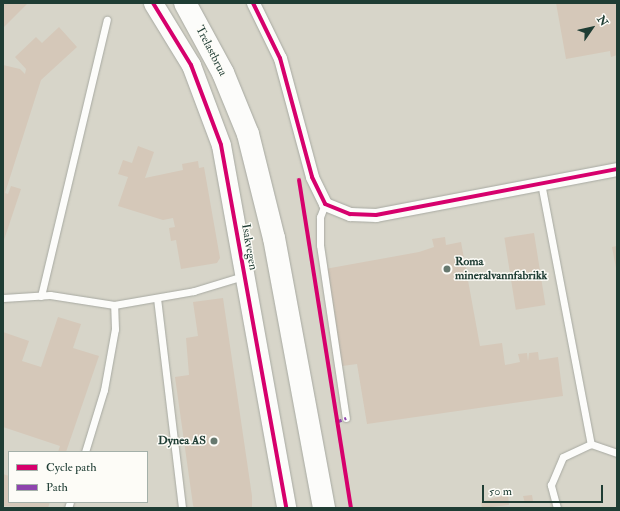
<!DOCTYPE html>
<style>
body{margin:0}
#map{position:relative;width:620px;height:511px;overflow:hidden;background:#ece9dd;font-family:"IM FELL Double Pica",serif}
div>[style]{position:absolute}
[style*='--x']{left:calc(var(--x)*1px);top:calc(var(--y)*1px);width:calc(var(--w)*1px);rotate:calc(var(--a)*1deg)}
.industrial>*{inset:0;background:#d7d5c9}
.building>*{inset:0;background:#d5c8b9;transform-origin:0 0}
.roads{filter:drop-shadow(0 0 1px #a7a9a1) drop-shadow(0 0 1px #a7a9a1)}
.lane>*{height:7px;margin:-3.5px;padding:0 3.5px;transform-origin:3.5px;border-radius:3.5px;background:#fcfcfa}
.street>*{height:13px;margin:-6.5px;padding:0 6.5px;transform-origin:6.5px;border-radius:6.5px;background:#fcfcfa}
.secondary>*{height:19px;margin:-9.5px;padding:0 9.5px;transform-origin:9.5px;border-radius:9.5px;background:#fcfcfa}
.highway>*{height:22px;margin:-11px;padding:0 11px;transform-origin:11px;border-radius:11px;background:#fcfcfa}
.quiet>*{height:3px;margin-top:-1.5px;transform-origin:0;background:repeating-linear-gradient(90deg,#8e44ad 0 6px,transparent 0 9px)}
.cycleway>*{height:4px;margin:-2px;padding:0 2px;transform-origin:2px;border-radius:2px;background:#d6006c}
.dots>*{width:11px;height:11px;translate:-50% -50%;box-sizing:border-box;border:2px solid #fdfcf7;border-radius:50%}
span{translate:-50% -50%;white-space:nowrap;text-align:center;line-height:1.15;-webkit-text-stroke:3px #fdfcf7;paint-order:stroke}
.street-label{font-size:12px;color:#1f3d34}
.poi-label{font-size:12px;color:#1f3d34;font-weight:700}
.left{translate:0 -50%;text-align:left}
.right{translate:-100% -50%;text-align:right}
.frame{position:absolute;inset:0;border:4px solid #1f3d34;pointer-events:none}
.legend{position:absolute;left:8px;top:451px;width:140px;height:52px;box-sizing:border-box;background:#fdfcf7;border:1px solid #a4b0a9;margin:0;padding:5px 7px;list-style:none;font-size:12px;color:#1f3d34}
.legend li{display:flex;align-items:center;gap:8px;height:20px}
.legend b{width:20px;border:1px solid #a4b0a9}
.north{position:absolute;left:572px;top:8px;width:40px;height:40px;-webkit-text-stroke:3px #fdfcf7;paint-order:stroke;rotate:56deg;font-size:11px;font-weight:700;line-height:16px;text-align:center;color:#1f3d34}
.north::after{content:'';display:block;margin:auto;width:14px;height:18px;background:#1f3d34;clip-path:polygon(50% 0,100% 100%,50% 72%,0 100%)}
.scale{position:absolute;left:482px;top:485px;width:121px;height:18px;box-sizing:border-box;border:2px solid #1f3d34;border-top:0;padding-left:5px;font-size:12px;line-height:14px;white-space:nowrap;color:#1f3d34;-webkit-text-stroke:3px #fdfcf7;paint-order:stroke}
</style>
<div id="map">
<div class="industrial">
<div style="clip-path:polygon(evenodd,3px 3px,617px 3px,617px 508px,3px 508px,3px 3px,9px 452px,147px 452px,147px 502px,9px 502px,9px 452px)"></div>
</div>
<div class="building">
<div style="clip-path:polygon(3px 3px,28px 3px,3px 28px)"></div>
<div style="clip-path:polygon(556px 3px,617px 3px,617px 55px,611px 57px,610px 51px,566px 59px)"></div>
<div style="clip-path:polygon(59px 27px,77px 47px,41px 80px,5px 193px,8px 194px,11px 186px,21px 189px,3px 243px,3px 65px,20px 69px,25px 74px,26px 69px,15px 57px,36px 37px,42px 43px)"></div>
<div style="clip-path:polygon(138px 146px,154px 152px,145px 178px,183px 170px,182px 164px,198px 161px,199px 168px,204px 167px,220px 258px,217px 263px,181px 269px,177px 246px,176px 240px,171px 241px,169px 228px,175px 227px,173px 218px,163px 220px,118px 206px,128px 177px,118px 174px,123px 160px,132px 163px)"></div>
<div style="left:534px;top:233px;width:73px;height:30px;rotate:81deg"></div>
<div style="clip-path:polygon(445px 237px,446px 245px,461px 242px,480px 346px,502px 343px,505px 365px,520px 362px,518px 354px,527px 353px,528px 361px,529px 353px,538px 352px,539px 360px,558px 357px,563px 396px,367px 424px,357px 364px,342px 366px,325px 269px,419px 252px,434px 247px,432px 239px)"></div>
<div style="clip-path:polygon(617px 246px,617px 268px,616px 268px,612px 247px)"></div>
<div style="clip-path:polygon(223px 298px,252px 496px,252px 508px,194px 508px,193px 505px,175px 377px,189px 375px,186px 338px,198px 336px,193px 302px)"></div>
<div style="clip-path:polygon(58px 317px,81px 324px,73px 348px,99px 356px,66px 452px,58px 452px,60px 446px,3px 427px,3px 332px,29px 341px,22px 361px,41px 367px)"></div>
<div style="clip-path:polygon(3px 474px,9px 476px,9px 502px,50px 502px,48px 508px,3px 506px)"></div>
<div style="clip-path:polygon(508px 494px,509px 505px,482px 508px,481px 502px)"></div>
<div style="clip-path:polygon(532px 495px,533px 501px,525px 503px,523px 496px)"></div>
</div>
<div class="roads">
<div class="lane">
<div style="--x:541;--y:183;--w:266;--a:79.2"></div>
<div style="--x:325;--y:204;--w:14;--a:111"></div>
<div style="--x:320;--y:217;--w:28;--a:90"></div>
<div style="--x:320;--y:245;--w:175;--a:81.5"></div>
<div style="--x:41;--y:296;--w:284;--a:-76.6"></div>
<div style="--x:3;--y:298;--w:47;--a:-3.7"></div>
<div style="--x:50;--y:295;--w:65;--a:8.9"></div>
<div style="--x:157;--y:298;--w:211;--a:83.2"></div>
<div style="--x:85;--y:452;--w:65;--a:-73"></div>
<div style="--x:104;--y:390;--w:62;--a:-79.8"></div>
<div style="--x:115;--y:329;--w:24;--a:-92"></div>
<div style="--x:114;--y:305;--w:81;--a:-9.9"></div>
<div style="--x:194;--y:291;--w:51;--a:-17"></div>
<div style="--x:68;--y:508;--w:6;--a:-72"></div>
<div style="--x:557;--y:508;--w:24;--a:-105"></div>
<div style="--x:551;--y:485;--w:30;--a:-67"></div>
<div style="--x:563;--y:457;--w:31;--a:-25"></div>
<div style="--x:591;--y:444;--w:28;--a:19"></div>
</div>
<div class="street">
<div style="--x:253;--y:3;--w:61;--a:63.9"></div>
<div style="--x:280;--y:58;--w:123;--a:74.9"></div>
<div style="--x:312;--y:177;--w:30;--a:64"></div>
<div style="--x:325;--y:204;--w:27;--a:22"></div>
<div style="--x:350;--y:214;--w:26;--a:2"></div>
<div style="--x:376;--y:215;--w:245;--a:-10.8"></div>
</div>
<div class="secondary">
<div style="--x:153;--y:3;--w:73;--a:58.5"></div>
<div style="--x:191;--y:65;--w:85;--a:69.4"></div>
<div style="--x:221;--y:145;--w:369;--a:79.8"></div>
</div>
<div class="highway">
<div style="--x:185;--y:3;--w:80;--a:61.5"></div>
<div style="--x:223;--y:73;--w:66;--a:67.7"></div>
<div style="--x:248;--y:134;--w:107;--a:76"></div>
<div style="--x:274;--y:238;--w:275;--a:79.5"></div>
</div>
</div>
<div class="quiet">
<div style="--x:336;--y:422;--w:11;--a:-22"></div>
</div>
<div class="cycleway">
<div style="--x:153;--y:3;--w:73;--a:58.5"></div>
<div style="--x:191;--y:65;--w:85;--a:69.4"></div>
<div style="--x:221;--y:145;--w:369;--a:79.8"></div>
<div style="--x:253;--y:3;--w:61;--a:63.9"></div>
<div style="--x:280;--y:58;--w:123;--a:74.9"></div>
<div style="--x:312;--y:177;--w:30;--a:64"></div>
<div style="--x:325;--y:204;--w:27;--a:22"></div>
<div style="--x:350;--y:214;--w:26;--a:2"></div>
<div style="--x:376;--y:215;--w:245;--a:-10.8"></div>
<div style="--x:299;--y:180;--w:332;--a:81"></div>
</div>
<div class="dots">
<div style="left:447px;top:269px;background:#67796f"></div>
<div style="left:214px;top:441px;background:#67796f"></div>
</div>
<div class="street-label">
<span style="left:211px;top:51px;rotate:63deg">Trelastbrua</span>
<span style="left:249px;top:247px;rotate:80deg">Isakvegen</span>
</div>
<div class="poi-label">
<span class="left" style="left:455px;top:269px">Roma<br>mineralvannfabrikk</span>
<span class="right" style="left:206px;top:441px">Dynea AS</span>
</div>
<div class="frame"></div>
<ul class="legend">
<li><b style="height:5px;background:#d6006c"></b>Cycle path</li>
<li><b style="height:5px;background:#8e44ad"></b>Path</li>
</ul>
<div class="north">N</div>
<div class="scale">50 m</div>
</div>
